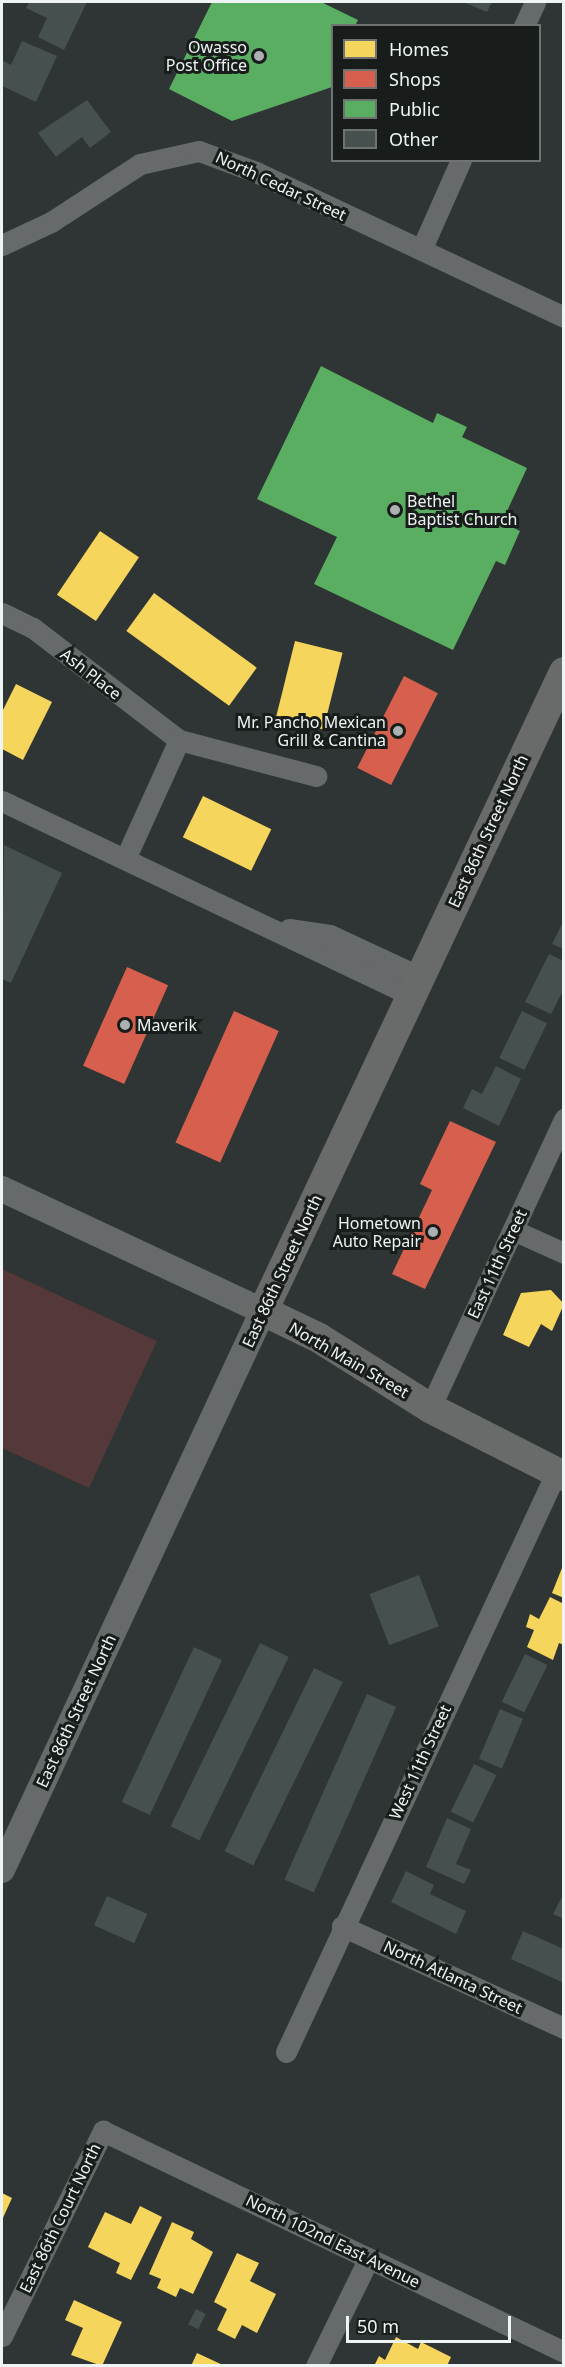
<!DOCTYPE html>
<style>
body{margin:0}
#map{position:relative;width:565px;height:2367px;overflow:hidden;background:#2f3434;font-family:"Noto Sans",sans-serif}
div>[style]{position:absolute}
[style*='--x']{left:calc(var(--x)*1px);top:calc(var(--y)*1px);width:calc(var(--w)*1px);rotate:calc(var(--a)*1deg)}
.green>*{inset:0;background:#54383a}
.homes>*{inset:0;background:#f6d55c;transform-origin:0 0}
.shops>*{inset:0;background:#d6604d;transform-origin:0 0}
.public>*{inset:0;background:#5aae61}
.building>*{inset:0;background:#45504f;transform-origin:0 0}
.minor>*{height:21px;margin:-10.5px;padding:0 10.5px;transform-origin:10.5px;border-radius:10.5px;background:#676a6a}
.tertiary>*{height:26px;margin:-13px;padding:0 13px;transform-origin:13px;border-radius:13px;background:#676a6a}
.secondary>*{height:30px;margin:-15px;padding:0 15px;transform-origin:15px;border-radius:15px;background:#696b6b}
.dots>*{width:16px;height:16px;translate:-50% -50%;box-sizing:border-box;border:3px solid #181d1c;border-radius:50%}
span{translate:-50% -50%;white-space:nowrap;text-align:center;line-height:1.15;-webkit-text-stroke:6px #181d1c;paint-order:stroke}
.poi-label{font-size:16px;color:#eef4f3}
.right{translate:-100% -50%;text-align:right}
.left{translate:0 -50%;text-align:left}
.street-label{font-size:16px;color:#eef4f3}
.frame{position:absolute;inset:0;border:3px solid #eef4f3;pointer-events:none}
.legend{position:absolute;left:331px;top:24px;width:210px;height:138px;box-sizing:border-box;background:#181d1c;border:2px solid #6e7372;margin:0;padding:8px 10px;list-style:none;font-size:18px;color:#eef4f3}
.legend li{display:flex;align-items:center;gap:12px;height:30px}
.legend b{width:30px;border:2px solid #6e7372}
.scale{position:absolute;left:346px;top:2316px;width:165px;height:27px;box-sizing:border-box;border:3px solid #eef4f3;border-top:0;padding-left:8px;font-size:18px;line-height:21px;white-space:nowrap;color:#eef4f3;-webkit-text-stroke:4px #181d1c;paint-order:stroke}
</style>
<div id="map">
<div class="green">
<div style="clip-path:polygon(2px 1269px,157px 1341px,89px 1488px,2px 1448px)"></div>
</div>
<div class="homes">
<div style="left:100px;top:531px;width:47px;height:77px;rotate:34deg"></div>
<div style="left:154px;top:593px;width:127px;height:47px;rotate:36deg"></div>
<div style="left:295px;top:641px;width:49px;height:79px;rotate:14deg"></div>
<div style="clip-path:polygon(16px 684px,52px 702px,23px 760px,2px 749px,2px 712px)"></div>
<div style="left:203px;top:796px;width:76px;height:46px;rotate:26deg"></div>
<div style="clip-path:polygon(551px 1290px,564px 1304px,552px 1331px,541px 1324px,529px 1347px,503px 1335px,521px 1293px)"></div>
<div style="clip-path:polygon(564px 1563px,564px 1598px,552px 1593px)"></div>
<div style="clip-path:polygon(550px 1597px,564px 1604px,564px 1645px,559px 1643px,553px 1660px,527px 1647px,534px 1630px,526px 1627px,530px 1614px,539px 1619px)"></div>
<div style="clip-path:polygon(2px 2193px,12px 2198px,2px 2220px)"></div>
<div style="clip-path:polygon(140px 2206px,162px 2217px,131px 2280px,116px 2273px,120px 2263px,88px 2247px,105px 2212px,131px 2224px)"></div>
<div style="clip-path:polygon(172px 2222px,194px 2232px,191px 2239px,213px 2252px,193px 2294px,180px 2288px,176px 2297px,157px 2288px,161px 2279px,149px 2274px)"></div>
<div style="clip-path:polygon(237px 2253px,259px 2263px,250px 2281px,276px 2294px,257px 2333px,242px 2325px,235px 2339px,217px 2330px,227px 2309px,214px 2302px)"></div>
<div style="clip-path:polygon(74px 2300px,122px 2322px,102px 2366px,71px 2355px,83px 2328px,65px 2320px)"></div>
<div style="clip-path:polygon(396px 2337px,418px 2349px,421px 2342px,451px 2357px,447px 2366px,374px 2366px,379px 2356px,385px 2360px)"></div>
<div style="clip-path:polygon(197px 2353px,225px 2366px,191px 2366px)"></div>
</div>
<div class="shops">
<div style="left:404px;top:676px;width:38px;height:103px;rotate:27deg"></div>
<div style="left:127px;top:967px;width:45px;height:108px;rotate:24deg"></div>
<div style="left:234px;top:1011px;width:49px;height:144px;rotate:24deg"></div>
<div style="clip-path:polygon(450px 1121px,496px 1142px,425px 1289px,392px 1274px,432px 1190px,420px 1184px)"></div>
</div>
<div class="public">
<div style="clip-path:polygon(212px 2px,321px 2px,358px 20px,355px 26px,332px 26px,332px 87px,232px 121px,169px 89px)"></div>
<div style="clip-path:polygon(321px 366px,433px 423px,437px 413px,467px 427px,462px 437px,527px 468px,502px 522px,520px 531px,505px 565px,496px 561px,453px 650px,314px 584px,337px 537px,257px 499px)"></div>
</div>
<div class="building">
<div style="clip-path:polygon(29px 2px,87px 2px,64px 50px,38px 37px,47px 18px,26px 8px)"></div>
<div style="clip-path:polygon(463px 2px,492px 2px,487px 12px)"></div>
<div style="clip-path:polygon(22px 41px,57px 56px,36px 102px,2px 86px,2px 60px,11px 65px)"></div>
<div style="clip-path:polygon(87px 100px,111px 132px,90px 148px,82px 137px,56px 157px,38px 133px)"></div>
<div style="clip-path:polygon(4px 845px,62px 873px,11px 983px,2px 979px)"></div>
<div style="clip-path:polygon(564px 920px,564px 949px,552px 944px)"></div>
<div style="clip-path:polygon(549px 954px,564px 961px,564px 989px,551px 1014px,525px 1002px)"></div>
<div style="left:522px;top:1011px;width:28px;height:52px;rotate:26deg"></div>
<div style="clip-path:polygon(496px 1066px,521px 1079px,499px 1126px,463px 1108px,472px 1089px,482px 1094px)"></div>
<div style="left:419px;top:1575px;width:55px;height:53px;rotate:69deg"></div>
<div style="left:260px;top:1643px;width:32px;height:204px;rotate:26deg"></div>
<div style="left:194px;top:1647px;width:31px;height:171px;rotate:25deg"></div>
<div style="left:525px;top:1654px;width:25px;height:53px;rotate:26deg"></div>
<div style="left:314px;top:1668px;width:32px;height:204px;rotate:26deg"></div>
<div style="left:367px;top:1694px;width:32px;height:203px;rotate:24deg"></div>
<div style="left:500px;top:1709px;width:25px;height:54px;rotate:23deg"></div>
<div style="left:474px;top:1764px;width:25px;height:53px;rotate:26deg"></div>
<div style="clip-path:polygon(447px 1818px,471px 1829px,456px 1864px,471px 1870px,464px 1884px,426px 1867px)"></div>
<div style="clip-path:polygon(406px 1871px,434px 1885px,430px 1894px,466px 1911px,456px 1934px,391px 1902px)"></div>
<div style="clip-path:polygon(564px 1893px,564px 1919px,553px 1914px)"></div>
<div style="left:107px;top:1896px;width:44px;height:32px;rotate:24deg"></div>
<div style="clip-path:polygon(523px 1931px,564px 1949px,564px 1983px,511px 1959px)"></div>
<div style="left:196px;top:2309px;width:11px;height:17px;rotate:27deg"></div>
</div>
<div class="minor">
<div style="--x:524;--y:26;--w:26;--a:-65"></div>
<div style="--x:2;--y:245;--w:54;--a:-25.1"></div>
<div style="--x:51;--y:222;--w:106;--a:-33.1"></div>
<div style="--x:140;--y:164;--w:60;--a:-12.4"></div>
<div style="--x:199;--y:151;--w:61;--a:20.2"></div>
<div style="--x:256;--y:172;--w:340;--a:25.2"></div>
<div style="--x:422;--y:248;--w:96;--a:-66.1"></div>
<div style="--x:2;--y:613;--w:34;--a:26"></div>
<div style="--x:33;--y:628;--w:184;--a:37.5"></div>
<div style="--x:179;--y:740;--w:142;--a:14.7"></div>
<div style="--x:2;--y:801;--w:453;--a:25.4"></div>
<div style="--x:126;--y:857;--w:128;--a:-65.6"></div>
<div style="--x:289;--y:929;--w:41;--a:8.3"></div>
<div style="--x:330;--y:935;--w:99;--a:25"></div>
<div style="--x:513;--y:1230;--w:56;--a:24.3"></div>
<div style="--x:430;--y:1408;--w:319;--a:-65.1"></div>
<div style="--x:342;--y:1926;--w:244;--a:24.7"></div>
<div style="--x:286;--y:2052;--w:639;--a:-65"></div>
<div style="--x:2;--y:2336;--w:229;--a:-63.8"></div>
<div style="--x:103;--y:2131;--w:511;--a:25.61"></div>
<div style="--x:316;--y:2366;--w:120;--a:-63.9"></div>
</div>
<div class="tertiary">
<div style="--x:2;--y:1189;--w:288;--a:25.1"></div>
<div style="--x:263;--y:1311;--w:617;--a:115.03"></div>
</div>
<div class="secondary">
<div style="--x:564;--y:672;--w:706;--a:115.22"></div>
<div style="--x:263;--y:1311;--w:62;--a:25.7"></div>
<div style="--x:319;--y:1338;--w:131;--a:32.2"></div>
<div style="--x:430;--y:1408;--w:150;--a:26.9"></div>
</div>
<div class="dots">
<div style="left:259px;top:56px;background:#abb1b0"></div>
<div style="left:395px;top:510px;background:#abb1b0"></div>
<div style="left:398px;top:731px;background:#abb1b0"></div>
<div style="left:125px;top:1025px;background:#abb1b0"></div>
<div style="left:433px;top:1232px;background:#abb1b0"></div>
</div>
<div class="poi-label">
<span class="right" style="left:247px;top:56px">Owasso<br>Post Office</span>
<span class="left" style="left:407px;top:510px">Bethel<br>Baptist Church</span>
<span class="right" style="left:386px;top:731px">Mr. Pancho Mexican<br>Grill &amp; Cantina</span>
<span class="left" style="left:137px;top:1025px">Maverik</span>
<span class="right" style="left:421px;top:1232px">Hometown<br>Auto Repair</span>
</div>
<div class="street-label">
<span style="left:281px;top:186px;rotate:25deg">North Cedar Street</span>
<span style="left:91px;top:674px;rotate:38deg">Ash Place</span>
<span style="left:488px;top:831px;rotate:-65deg">East 86th Street North</span>
<span style="left:497px;top:1264px;rotate:-65deg">East 11th Street</span>
<span style="left:282px;top:1271px;rotate:-65deg">East 86th Street North</span>
<span style="left:349px;top:1360px;rotate:30deg">North Main Street</span>
<span style="left:76px;top:1711px;rotate:-65deg">East 86th Street North</span>
<span style="left:420px;top:1762px;rotate:-65deg">West 11th Street</span>
<span style="left:453px;top:1977px;rotate:25deg">North Atlanta Street</span>
<span style="left:60px;top:2218px;rotate:-64deg">East 86th Court North</span>
<span style="left:333px;top:2241px;rotate:26deg">North 102nd East Avenue</span>
</div>
<div class="frame"></div>
<ul class="legend">
<li><b style="height:16px;background:#f6d55c"></b>Homes</li>
<li><b style="height:16px;background:#d6604d"></b>Shops</li>
<li><b style="height:16px;background:#5aae61"></b>Public</li>
<li><b style="height:16px;background:#45504f"></b>Other</li>
</ul>
<div class="scale">50 m</div>
</div>
